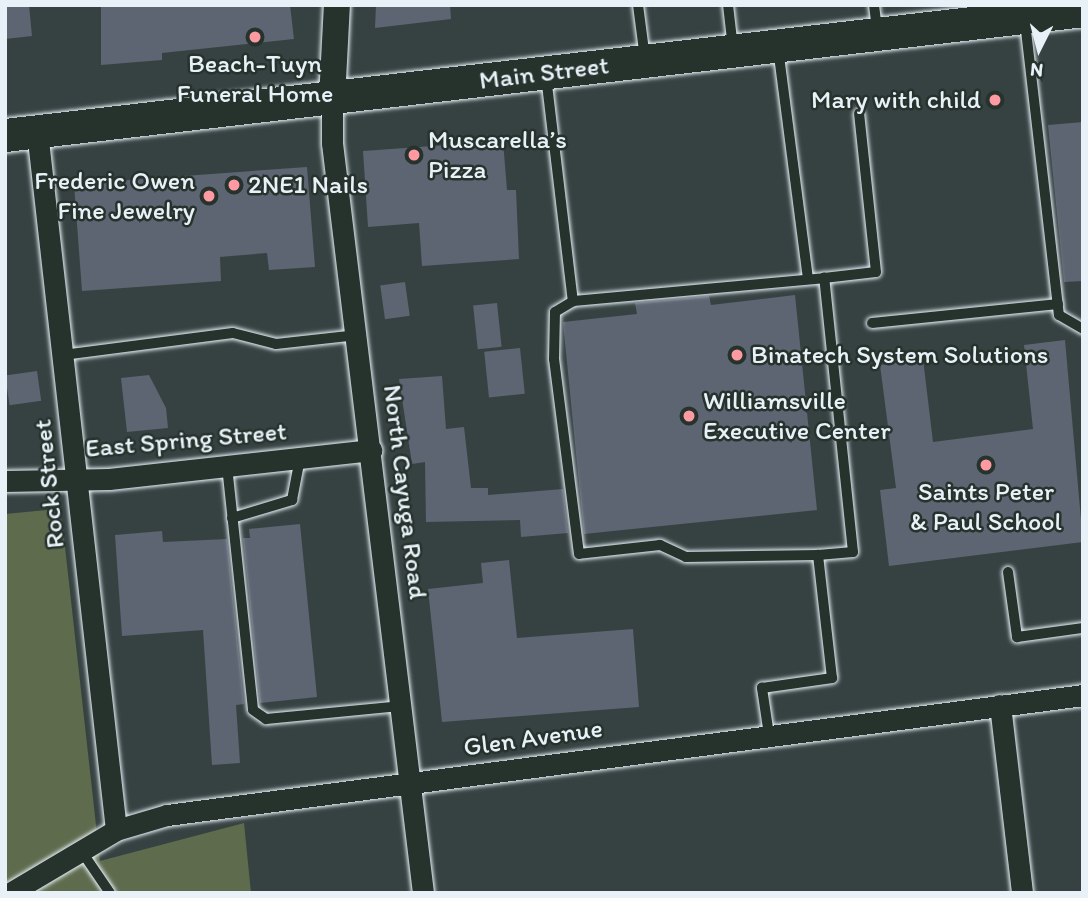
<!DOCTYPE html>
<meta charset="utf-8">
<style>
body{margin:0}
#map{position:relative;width:1088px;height:898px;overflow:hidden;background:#364242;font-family:Itim,sans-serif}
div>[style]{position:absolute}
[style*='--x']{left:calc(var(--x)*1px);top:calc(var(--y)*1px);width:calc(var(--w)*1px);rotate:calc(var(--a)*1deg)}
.green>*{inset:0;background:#5f6b4d}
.building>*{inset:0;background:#5d6472;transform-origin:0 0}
.roads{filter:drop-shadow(0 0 2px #e8f1f8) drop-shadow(0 0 2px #e8f1f8)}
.service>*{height:10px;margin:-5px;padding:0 5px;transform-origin:5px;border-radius:5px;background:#26332d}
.minor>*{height:21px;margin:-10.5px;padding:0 10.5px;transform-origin:10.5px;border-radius:10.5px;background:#26332d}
.tertiary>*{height:26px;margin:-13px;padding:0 13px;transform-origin:13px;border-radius:13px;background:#26332d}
.primary>*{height:33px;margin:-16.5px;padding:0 16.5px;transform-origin:16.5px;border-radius:16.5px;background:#26332d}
.dots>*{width:19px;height:19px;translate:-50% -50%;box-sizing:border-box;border:4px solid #26332d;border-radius:50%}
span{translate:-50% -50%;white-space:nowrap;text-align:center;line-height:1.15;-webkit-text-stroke:5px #26332d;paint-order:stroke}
.poi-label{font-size:26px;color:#e8f1f8}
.right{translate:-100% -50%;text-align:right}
.left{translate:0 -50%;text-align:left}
.street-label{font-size:26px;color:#e8f1f8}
.frame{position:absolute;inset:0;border:7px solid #e8f1f8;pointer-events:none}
.north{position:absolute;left:1004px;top:14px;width:70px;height:70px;-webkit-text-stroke:5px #26332d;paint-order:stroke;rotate:186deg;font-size:19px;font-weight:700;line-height:28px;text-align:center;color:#e8f1f8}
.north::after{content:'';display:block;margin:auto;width:24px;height:32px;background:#e8f1f8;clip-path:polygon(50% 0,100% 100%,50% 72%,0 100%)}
</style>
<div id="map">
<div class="green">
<div style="clip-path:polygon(47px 510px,62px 520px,100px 861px,244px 823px,251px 893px,5px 893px,5px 514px)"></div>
</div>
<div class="building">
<div style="clip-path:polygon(5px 5px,29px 5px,32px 36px,5px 39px)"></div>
<div style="clip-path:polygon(101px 5px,290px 5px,294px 39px,162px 53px,162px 60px,101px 65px)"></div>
<div style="clip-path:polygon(376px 5px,450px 5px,451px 19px,375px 28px)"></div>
<div style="clip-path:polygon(1083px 122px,1083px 281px,1064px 282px,1048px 125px)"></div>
<div style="clip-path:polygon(503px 141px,507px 190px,516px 190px,519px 259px,422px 266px,419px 223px,368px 227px,363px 151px)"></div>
<div style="clip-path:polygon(307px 167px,315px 267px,269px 270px,267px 253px,220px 257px,221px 281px,82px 291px,74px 184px)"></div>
<div style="left:405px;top:282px;width:34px;height:25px;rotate:82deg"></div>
<div style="clip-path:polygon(795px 295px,817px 510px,584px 534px,563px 322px,637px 314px,635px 303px,709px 296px,711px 305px)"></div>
<div style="left:497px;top:303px;width:44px;height:24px;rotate:84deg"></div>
<div style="clip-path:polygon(1065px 340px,1083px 542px,889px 566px,880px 490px,896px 488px,880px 365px,923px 359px,933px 442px,1033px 429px,1024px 345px)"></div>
<div style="left:520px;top:348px;width:46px;height:36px;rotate:84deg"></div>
<div style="left:37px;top:371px;width:30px;height:32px;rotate:82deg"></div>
<div style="clip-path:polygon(149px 375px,166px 408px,168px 428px,127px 432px,121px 378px)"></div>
<div style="clip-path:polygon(442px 376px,446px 429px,464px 427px,471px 488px,488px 488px,488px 495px,563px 489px,568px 533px,521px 537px,520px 520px,426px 522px,425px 462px,412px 464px,399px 379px)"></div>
<div style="clip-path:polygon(300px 524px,317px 697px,260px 703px,243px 538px,250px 538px,249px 529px)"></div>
<div style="clip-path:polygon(162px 531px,163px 542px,227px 539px,244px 704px,236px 705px,240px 763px,212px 765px,203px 630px,122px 636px,115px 535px)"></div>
<div style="clip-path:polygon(509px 560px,517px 638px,633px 629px,639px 707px,442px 722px,428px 589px,483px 583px,481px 563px)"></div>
</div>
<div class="roads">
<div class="service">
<div style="--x:638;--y:5;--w:53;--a:82.5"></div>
<div style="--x:728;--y:5;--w:43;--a:83.4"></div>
<div style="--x:874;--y:5;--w:26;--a:83"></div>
<div style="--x:1025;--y:22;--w:295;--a:83.4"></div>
<div style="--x:1059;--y:315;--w:28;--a:30"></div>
<div style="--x:778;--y:48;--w:233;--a:82.6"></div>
<div style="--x:546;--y:76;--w:227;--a:83.2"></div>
<div style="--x:872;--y:323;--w:187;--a:-5.8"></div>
<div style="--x:63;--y:355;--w:171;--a:-7.4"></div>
<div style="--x:233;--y:333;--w:44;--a:14.3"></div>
<div style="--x:276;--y:344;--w:82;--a:-6.3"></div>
<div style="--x:227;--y:466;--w:245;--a:83.9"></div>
<div style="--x:253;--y:710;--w:16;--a:35"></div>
<div style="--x:266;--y:719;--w:137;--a:-5.5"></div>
<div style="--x:232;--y:518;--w:63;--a:-16.7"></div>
<div style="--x:292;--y:500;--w:43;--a:-79.2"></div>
<div style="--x:818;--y:555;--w:132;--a:179.1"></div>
<div style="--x:686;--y:557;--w:29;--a:-155"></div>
<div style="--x:660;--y:545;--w:81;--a:173.7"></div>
<div style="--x:579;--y:554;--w:197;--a:-97.3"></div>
<div style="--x:554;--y:359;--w:47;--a:-88.8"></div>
<div style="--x:555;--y:312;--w:21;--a:-31"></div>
<div style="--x:573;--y:301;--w:252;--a:-5.2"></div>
<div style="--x:1008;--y:572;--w:66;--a:82.1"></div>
<div style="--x:1017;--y:637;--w:67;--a:-7.8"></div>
<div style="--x:769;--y:735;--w:48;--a:-98.5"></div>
<div style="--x:762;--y:688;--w:71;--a:-8.1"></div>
<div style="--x:832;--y:678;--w:124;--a:-96.5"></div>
<div style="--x:818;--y:555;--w:35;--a:-5"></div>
<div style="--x:853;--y:552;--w:276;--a:-96"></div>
<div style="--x:824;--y:278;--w:52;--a:-6.6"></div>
<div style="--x:876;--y:272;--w:159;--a:-96.1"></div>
<div style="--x:80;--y:849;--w:53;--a:55.7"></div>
</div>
<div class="minor">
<div style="--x:332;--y:99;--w:44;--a:90"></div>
<div style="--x:332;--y:143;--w:756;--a:83.08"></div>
<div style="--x:37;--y:131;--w:703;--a:83.55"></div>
<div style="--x:5;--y:481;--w:104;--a:-1.1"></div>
<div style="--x:109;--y:479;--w:264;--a:-6.3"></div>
<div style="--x:1000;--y:705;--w:189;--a:83.3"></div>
<div style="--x:10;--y:893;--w:123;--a:-30.7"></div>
<div style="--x:116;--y:830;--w:53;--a:-16.4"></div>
<div style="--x:167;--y:815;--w:924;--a:-7.46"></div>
</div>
<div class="tertiary">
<div style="--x:332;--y:99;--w:94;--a:-87"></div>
</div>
<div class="primary">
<div style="--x:5;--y:135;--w:1085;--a:-6.61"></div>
</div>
</div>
<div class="dots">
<div style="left:255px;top:37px;background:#ff9aa2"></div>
<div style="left:995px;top:100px;background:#ff9aa2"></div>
<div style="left:414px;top:155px;background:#ff9aa2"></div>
<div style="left:234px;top:185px;background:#ff9aa2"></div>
<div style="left:209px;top:196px;background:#ff9aa2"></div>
<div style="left:737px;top:355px;background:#ff9aa2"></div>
<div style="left:689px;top:416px;background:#ff9aa2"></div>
<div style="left:986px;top:465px;background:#ff9aa2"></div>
</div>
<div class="poi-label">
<span style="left:255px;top:79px">Beach-Tuyn<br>Funeral Home</span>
<span class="right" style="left:981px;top:100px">Mary with child</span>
<span class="left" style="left:428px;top:155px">Muscarella’s<br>Pizza</span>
<span class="right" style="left:195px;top:196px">Frederic Owen<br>Fine Jewelry</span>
<span class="left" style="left:248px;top:185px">2NE1 Nails</span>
<span class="left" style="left:751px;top:355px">Binatech System Solutions</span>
<span class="left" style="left:703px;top:416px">Williamsville<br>Executive Center</span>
<span style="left:986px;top:507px">Saints Peter<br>&amp; Paul School</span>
</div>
<div class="street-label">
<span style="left:544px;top:73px;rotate:-7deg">Main Street</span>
<span style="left:186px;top:440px;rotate:-5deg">East Spring Street</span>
<span style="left:49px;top:484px;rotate:-96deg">Rock Street</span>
<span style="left:405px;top:492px;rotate:83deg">North Cayuga Road</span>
<span style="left:533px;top:738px;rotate:-8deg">Glen Avenue</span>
</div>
<div class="frame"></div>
<div class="north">N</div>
</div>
